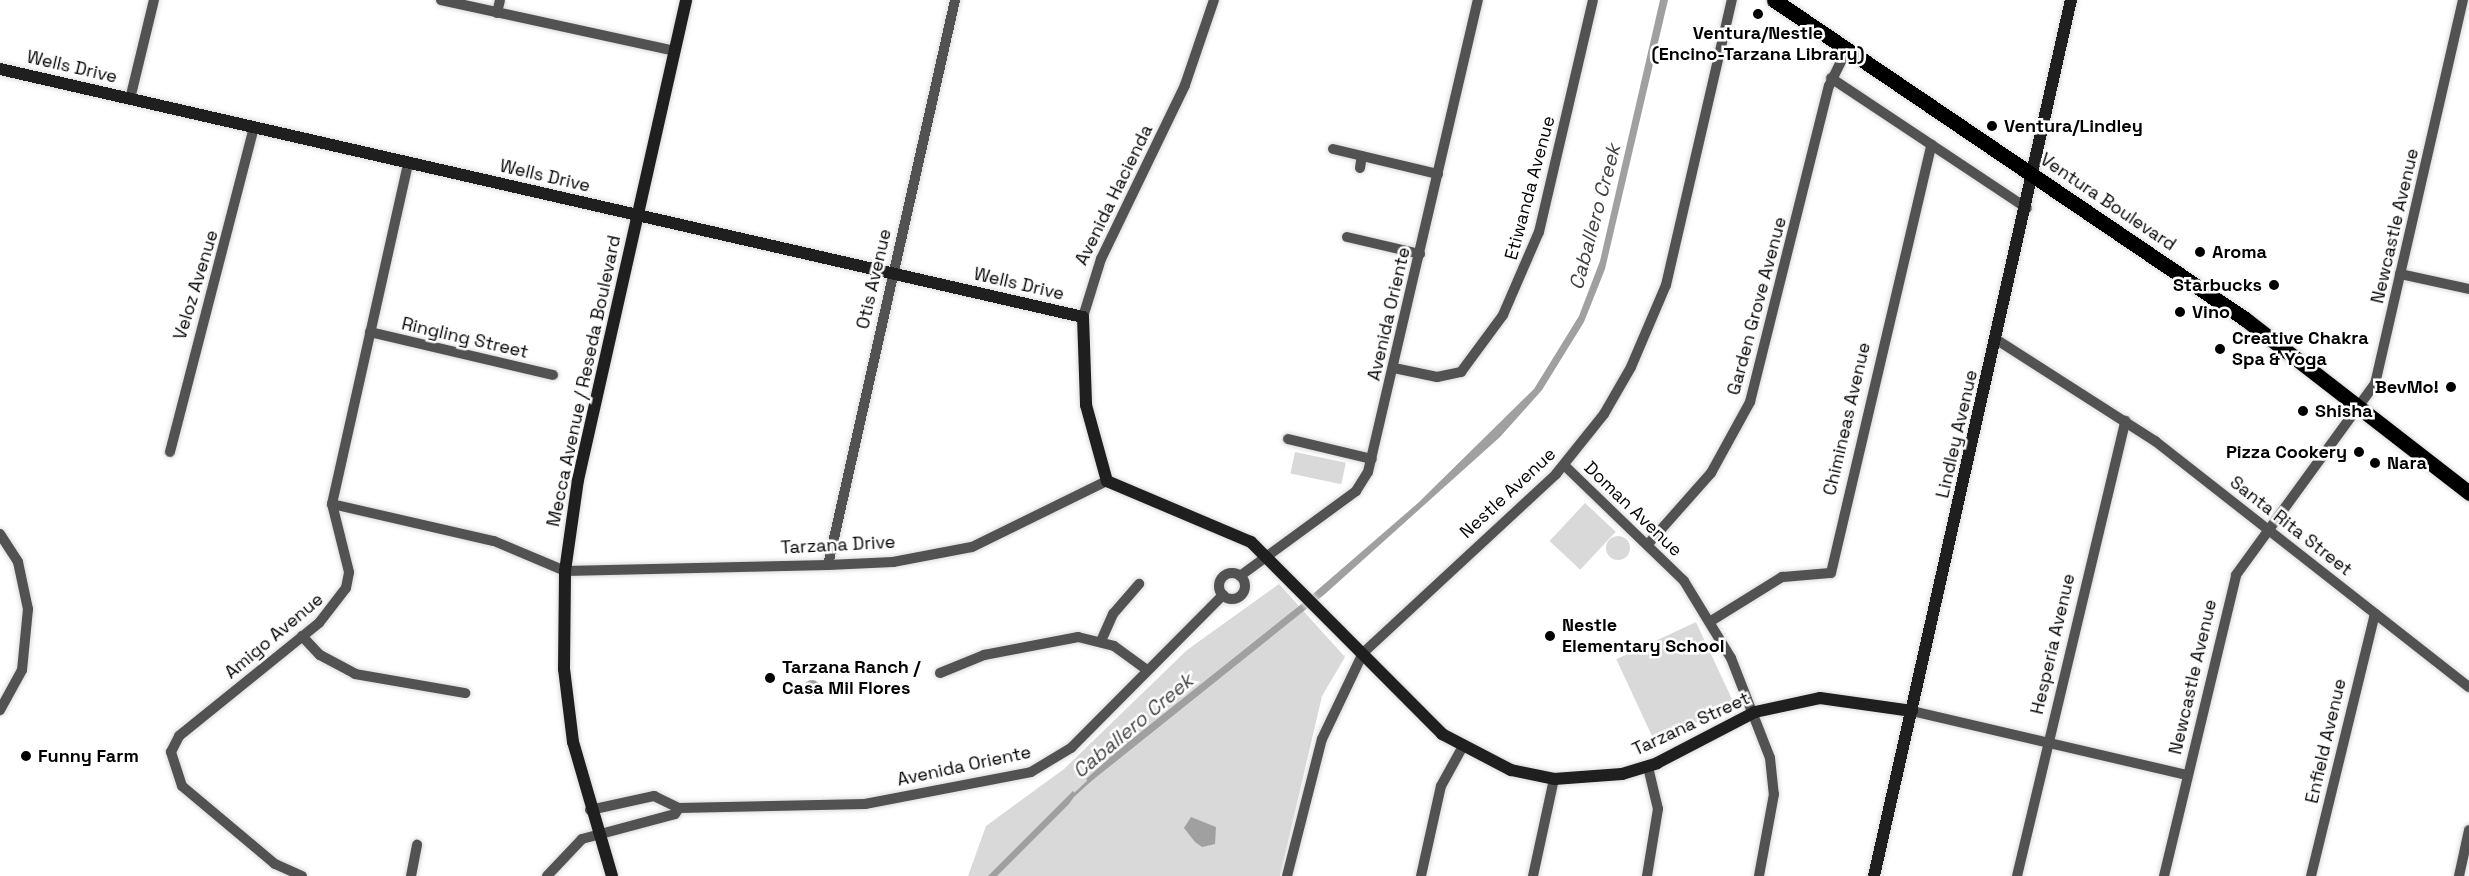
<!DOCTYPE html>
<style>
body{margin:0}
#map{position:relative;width:2469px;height:876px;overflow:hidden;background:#fff;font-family:"Space Grotesk",sans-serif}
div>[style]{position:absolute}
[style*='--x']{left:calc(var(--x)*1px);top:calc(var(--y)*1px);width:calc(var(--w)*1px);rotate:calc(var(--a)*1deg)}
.green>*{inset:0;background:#d9d9d9;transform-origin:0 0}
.round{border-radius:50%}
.water>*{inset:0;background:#a0a0a0}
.stream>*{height:3px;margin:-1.5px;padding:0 1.5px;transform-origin:1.5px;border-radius:1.5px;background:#a0a0a0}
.roads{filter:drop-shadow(0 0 2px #dbdbdb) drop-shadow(0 0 2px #dbdbdb)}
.street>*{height:10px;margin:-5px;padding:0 5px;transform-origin:5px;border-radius:5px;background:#525252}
.street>.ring{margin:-5px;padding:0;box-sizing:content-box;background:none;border:10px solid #525252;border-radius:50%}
.secondary>*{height:12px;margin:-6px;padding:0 6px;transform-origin:6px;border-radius:6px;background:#1f1f1f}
.primary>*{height:15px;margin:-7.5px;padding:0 7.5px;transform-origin:7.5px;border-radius:7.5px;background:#000}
.dots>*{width:16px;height:16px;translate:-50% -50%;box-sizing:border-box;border:3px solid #fff;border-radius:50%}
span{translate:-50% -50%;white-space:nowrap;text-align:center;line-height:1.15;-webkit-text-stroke:5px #fff;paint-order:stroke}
.poi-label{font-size:18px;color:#000;font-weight:700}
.left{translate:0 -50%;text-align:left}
.right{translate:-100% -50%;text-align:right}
.street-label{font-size:18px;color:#000}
.water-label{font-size:20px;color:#414141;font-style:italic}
</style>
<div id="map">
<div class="green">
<div style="left:1295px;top:452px;width:52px;height:22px;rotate:12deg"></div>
<div style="left:1585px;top:503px;width:42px;height:52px;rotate:43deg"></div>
<div class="round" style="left:1606px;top:536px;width:24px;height:24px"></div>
<div style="clip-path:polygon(1279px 584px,1345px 657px,1322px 696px,1280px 876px,968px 876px,986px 826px,1064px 769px,1187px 650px)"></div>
<div style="left:1696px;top:622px;width:91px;height:88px;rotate:65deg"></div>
</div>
<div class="water">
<div style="clip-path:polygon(1660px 0,1668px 0,1605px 269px,1584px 322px,1542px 390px,1500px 437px,1325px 594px,1089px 783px,1086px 779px,1117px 751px,1299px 606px,1418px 503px,1534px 389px,1579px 316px,1600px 261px)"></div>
<div class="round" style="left:804px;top:680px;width:16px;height:16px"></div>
<div style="clip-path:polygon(1073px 791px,1076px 794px,1069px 804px,997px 876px,988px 876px)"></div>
<div style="clip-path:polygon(1191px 817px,1216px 827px,1215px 844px,1202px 847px,1195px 842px,1184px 828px)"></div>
</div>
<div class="stream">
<div style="--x:1073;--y:795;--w:23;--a:-43"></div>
</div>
<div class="roads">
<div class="street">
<div style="--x:441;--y:0;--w:239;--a:12.3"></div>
<div style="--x:497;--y:13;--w:13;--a:-77"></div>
<div style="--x:1831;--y:78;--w:235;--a:33.6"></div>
<div style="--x:130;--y:99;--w:102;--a:-76.4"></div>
<div style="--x:1333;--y:149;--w:108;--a:13.4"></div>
<div style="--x:1360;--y:168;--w:12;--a:-81"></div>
<div style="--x:1347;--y:237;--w:75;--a:13.1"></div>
<div style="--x:2400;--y:274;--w:71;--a:12.3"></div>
<div style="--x:1083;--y:317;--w:61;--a:-72.8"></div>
<div style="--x:1101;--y:259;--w:193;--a:-64.2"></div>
<div style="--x:1185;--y:85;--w:90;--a:-71.2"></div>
<div style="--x:370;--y:332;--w:188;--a:13.2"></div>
<div style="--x:1997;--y:340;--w:188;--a:32.6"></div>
<div style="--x:2155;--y:441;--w:399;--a:38.1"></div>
<div style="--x:1394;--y:368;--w:44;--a:11.8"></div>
<div style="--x:1437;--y:377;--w:25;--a:-12"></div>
<div style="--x:1461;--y:372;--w:71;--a:-53.6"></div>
<div style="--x:1503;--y:315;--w:90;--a:-66.6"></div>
<div style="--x:1539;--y:232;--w:238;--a:-76.9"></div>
<div style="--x:1288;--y:439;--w:86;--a:13.4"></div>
<div style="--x:170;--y:452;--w:335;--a:-75.5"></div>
<div style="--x:1564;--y:465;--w:167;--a:44"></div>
<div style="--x:1684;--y:581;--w:90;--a:58.6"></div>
<div style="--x:1731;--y:658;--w:107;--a:68.7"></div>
<div style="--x:1770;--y:758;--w:36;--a:84"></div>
<div style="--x:1774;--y:794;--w:83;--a:100.4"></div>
<div style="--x:332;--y:504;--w:166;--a:12.9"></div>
<div style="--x:494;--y:541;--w:77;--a:22.9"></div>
<div style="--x:565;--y:571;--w:263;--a:-1.3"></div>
<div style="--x:828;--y:565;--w:65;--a:-2.6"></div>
<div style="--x:893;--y:562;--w:80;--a:-10.8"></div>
<div style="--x:972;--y:547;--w:150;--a:-26.1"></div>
<div style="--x:0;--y:534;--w:33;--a:57"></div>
<div style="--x:18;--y:562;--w:48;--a:78"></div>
<div style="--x:28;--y:609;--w:61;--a:95.6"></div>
<div style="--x:22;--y:670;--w:46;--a:118.8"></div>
<div style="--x:1649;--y:543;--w:94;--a:-48.5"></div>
<div style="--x:1711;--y:473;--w:81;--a:-61.2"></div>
<div style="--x:1750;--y:402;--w:326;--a:-76"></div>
<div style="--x:1829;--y:86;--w:39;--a:-64"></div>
<div style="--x:828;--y:565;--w:579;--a:-77.33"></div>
<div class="ring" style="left:1219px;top:573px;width:16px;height:16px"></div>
<div style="--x:1240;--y:576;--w:144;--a:-36.2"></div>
<div style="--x:1356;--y:491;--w:22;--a:-58"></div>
<div style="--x:1368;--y:472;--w:485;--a:-76.9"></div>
<div style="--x:1711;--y:621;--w:84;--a:-31.8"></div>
<div style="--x:1782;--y:577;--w:49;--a:-4.7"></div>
<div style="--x:1831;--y:573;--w:440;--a:-76.8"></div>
<div style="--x:302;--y:636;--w:26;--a:47"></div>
<div style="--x:320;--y:655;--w:40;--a:28"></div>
<div style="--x:355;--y:674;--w:112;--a:9.8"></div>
<div style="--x:1101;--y:641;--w:30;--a:-66"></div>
<div style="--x:1113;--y:614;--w:40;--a:-49"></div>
<div style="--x:940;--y:673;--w:48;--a:-22.2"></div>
<div style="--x:984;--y:655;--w:96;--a:-10.8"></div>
<div style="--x:1078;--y:637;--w:37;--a:14"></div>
<div style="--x:1114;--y:646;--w:37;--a:36"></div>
<div style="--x:1912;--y:711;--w:282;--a:13.1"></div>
<div style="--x:590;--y:810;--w:66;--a:-12.3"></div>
<div style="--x:654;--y:796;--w:28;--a:26"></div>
<div style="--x:679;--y:808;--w:186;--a:-1.2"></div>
<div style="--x:865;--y:804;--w:169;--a:-10.9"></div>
<div style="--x:1031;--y:772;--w:47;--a:-31"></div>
<div style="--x:1071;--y:748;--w:216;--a:-45.2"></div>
<div style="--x:302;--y:876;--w:30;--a:-156"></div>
<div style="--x:275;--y:864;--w:121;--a:-140"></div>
<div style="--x:182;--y:786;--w:36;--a:-108"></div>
<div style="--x:171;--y:752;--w:18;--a:-63"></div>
<div style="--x:179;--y:736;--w:180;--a:-38.9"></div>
<div style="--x:319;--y:623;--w:44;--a:-52.4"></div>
<div style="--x:346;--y:588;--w:16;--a:-79"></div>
<div style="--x:349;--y:572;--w:70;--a:-104"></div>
<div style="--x:332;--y:504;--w:349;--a:-77.4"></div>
<div style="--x:411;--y:876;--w:32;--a:-79"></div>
<div style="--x:547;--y:876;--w:51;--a:-46.6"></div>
<div style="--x:582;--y:839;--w:96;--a:-15"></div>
<div style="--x:675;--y:814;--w:7;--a:-56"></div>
<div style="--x:1287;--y:876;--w:141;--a:-75.7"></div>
<div style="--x:1322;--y:739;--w:95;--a:-64.5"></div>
<div style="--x:1363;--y:653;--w:263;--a:-42.8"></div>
<div style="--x:1556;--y:474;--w:77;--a:-51.3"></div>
<div style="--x:1604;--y:414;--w:54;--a:-60.1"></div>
<div style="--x:1631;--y:367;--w:89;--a:-66.9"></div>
<div style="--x:1666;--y:285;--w:293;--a:-77"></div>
<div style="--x:1421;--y:876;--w:92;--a:-77.5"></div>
<div style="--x:1441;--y:786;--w:43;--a:-61.1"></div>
<div style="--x:1533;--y:876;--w:99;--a:-77.8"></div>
<div style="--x:1647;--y:876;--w:68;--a:-80.7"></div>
<div style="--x:1658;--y:809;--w:43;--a:-103.4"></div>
<div style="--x:2017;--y:876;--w:468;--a:-76.6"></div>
<div style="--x:2164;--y:876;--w:309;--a:-76.5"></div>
<div style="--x:2236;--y:575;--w:236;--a:-54"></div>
<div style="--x:2375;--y:384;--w:394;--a:-77.1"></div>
<div style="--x:2311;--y:876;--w:270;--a:-76.3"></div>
<div style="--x:2459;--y:876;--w:47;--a:-77.7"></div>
</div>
<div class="secondary">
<div style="--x:0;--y:69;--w:1111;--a:12.9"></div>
<div style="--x:1083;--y:317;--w:88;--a:88"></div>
<div style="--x:1086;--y:405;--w:79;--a:74.6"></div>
<div style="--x:1107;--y:481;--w:156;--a:23"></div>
<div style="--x:1251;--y:542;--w:271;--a:45.1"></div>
<div style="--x:1442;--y:734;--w:78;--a:27.6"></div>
<div style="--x:1511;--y:770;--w:44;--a:11.8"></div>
<div style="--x:1554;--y:779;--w:68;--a:-4.2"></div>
<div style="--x:1622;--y:774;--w:37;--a:-17"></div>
<div style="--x:1657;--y:763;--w:110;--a:-27.5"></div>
<div style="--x:1755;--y:712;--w:66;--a:-12.2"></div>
<div style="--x:1820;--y:698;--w:93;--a:8"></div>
<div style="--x:612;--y:876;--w:140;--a:-106.2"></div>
<div style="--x:573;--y:742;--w:74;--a:-97"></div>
<div style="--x:564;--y:669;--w:98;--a:-89.4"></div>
<div style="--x:565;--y:571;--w:92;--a:-81.9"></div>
<div style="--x:578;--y:480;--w:492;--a:-77.3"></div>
<div style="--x:1874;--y:876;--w:898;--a:-77.33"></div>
</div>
<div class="primary">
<div style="--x:1774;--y:0;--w:569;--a:34.11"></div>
<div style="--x:2245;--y:319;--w:284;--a:37.8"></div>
</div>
</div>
<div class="dots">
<div style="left:1758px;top:14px;background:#000"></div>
<div style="left:1992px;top:126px;background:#000"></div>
<div style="left:2200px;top:252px;background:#000"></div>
<div style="left:2274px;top:285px;background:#000"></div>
<div style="left:2180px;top:312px;background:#000"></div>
<div style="left:2220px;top:349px;background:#000"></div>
<div style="left:2451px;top:387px;background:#000"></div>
<div style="left:2303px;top:411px;background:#000"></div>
<div style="left:2359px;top:452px;background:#000"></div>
<div style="left:2375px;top:463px;background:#000"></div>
<div style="left:1550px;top:636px;background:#000"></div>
<div style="left:770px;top:678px;background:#000"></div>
<div style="left:26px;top:756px;background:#000"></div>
</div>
<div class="poi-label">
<span style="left:1758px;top:44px">Ventura/Nestle<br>(Encino-Tarzana Library)</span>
<span class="left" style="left:2004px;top:126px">Ventura/Lindley</span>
<span class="left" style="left:2212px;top:252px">Aroma</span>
<span class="right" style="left:2262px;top:285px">Starbucks</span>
<span class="left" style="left:2192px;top:312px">Vino</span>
<span class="left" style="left:2232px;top:349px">Creative Chakra<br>Spa &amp; Yoga</span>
<span class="right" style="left:2439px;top:387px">BevMo!</span>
<span class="left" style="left:2315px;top:411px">Shisha</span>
<span class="right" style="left:2347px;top:452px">Pizza Cookery</span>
<span class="left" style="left:2387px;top:463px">Nara</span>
<span class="left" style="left:1562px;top:636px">Nestle<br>Elementary School</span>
<span class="left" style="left:782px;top:678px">Tarzana Ranch /<br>Casa Mil Flores</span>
<span class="left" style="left:38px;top:756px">Funny Farm</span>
</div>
<div class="street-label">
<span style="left:72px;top:67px;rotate:13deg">Wells Drive</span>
<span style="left:545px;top:176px;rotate:13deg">Wells Drive</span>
<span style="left:1530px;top:188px;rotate:-75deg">Etiwanda Avenue</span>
<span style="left:1114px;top:195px;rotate:-64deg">Avenida Hacienda</span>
<span style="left:2108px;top:202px;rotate:34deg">Ventura Boulevard</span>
<span style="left:2395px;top:226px;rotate:-77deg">Newcastle Avenue</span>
<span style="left:874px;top:279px;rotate:-77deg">Otis Avenue</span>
<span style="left:1019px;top:284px;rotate:13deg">Wells Drive</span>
<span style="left:196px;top:285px;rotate:-73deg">Veloz Avenue</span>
<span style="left:1757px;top:306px;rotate:-75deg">Garden Grove Avenue</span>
<span style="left:1389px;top:314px;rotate:-77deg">Avenida Oriente</span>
<span style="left:465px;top:338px;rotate:13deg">Ringling Street</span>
<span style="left:584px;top:381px;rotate:-78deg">Mecca Avenue / Reseda Boulevard</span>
<span style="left:1847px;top:419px;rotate:-77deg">Chimineas Avenue</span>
<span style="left:1957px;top:434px;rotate:-77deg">Lindley Avenue</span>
<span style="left:1508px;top:493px;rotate:-43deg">Nestle Avenue</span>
<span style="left:1633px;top:509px;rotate:44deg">Doman Avenue</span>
<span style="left:2291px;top:526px;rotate:38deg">Santa Rita Street</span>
<span style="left:838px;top:545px;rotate:-3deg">Tarzana Drive</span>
<span style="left:274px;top:636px;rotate:-40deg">Amigo Avenue</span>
<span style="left:2053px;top:644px;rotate:-77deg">Hesperia Avenue</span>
<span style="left:2193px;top:677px;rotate:-77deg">Newcastle Avenue</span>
<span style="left:1691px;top:724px;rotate:-25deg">Tarzana Street</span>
<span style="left:2326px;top:741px;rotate:-77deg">Enfield Avenue</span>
<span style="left:964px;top:766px;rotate:-12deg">Avenida Oriente</span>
</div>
<div class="water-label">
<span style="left:1595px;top:217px;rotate:-75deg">Caballero Creek</span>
<span style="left:1133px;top:726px;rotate:-40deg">Caballero Creek</span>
</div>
</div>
